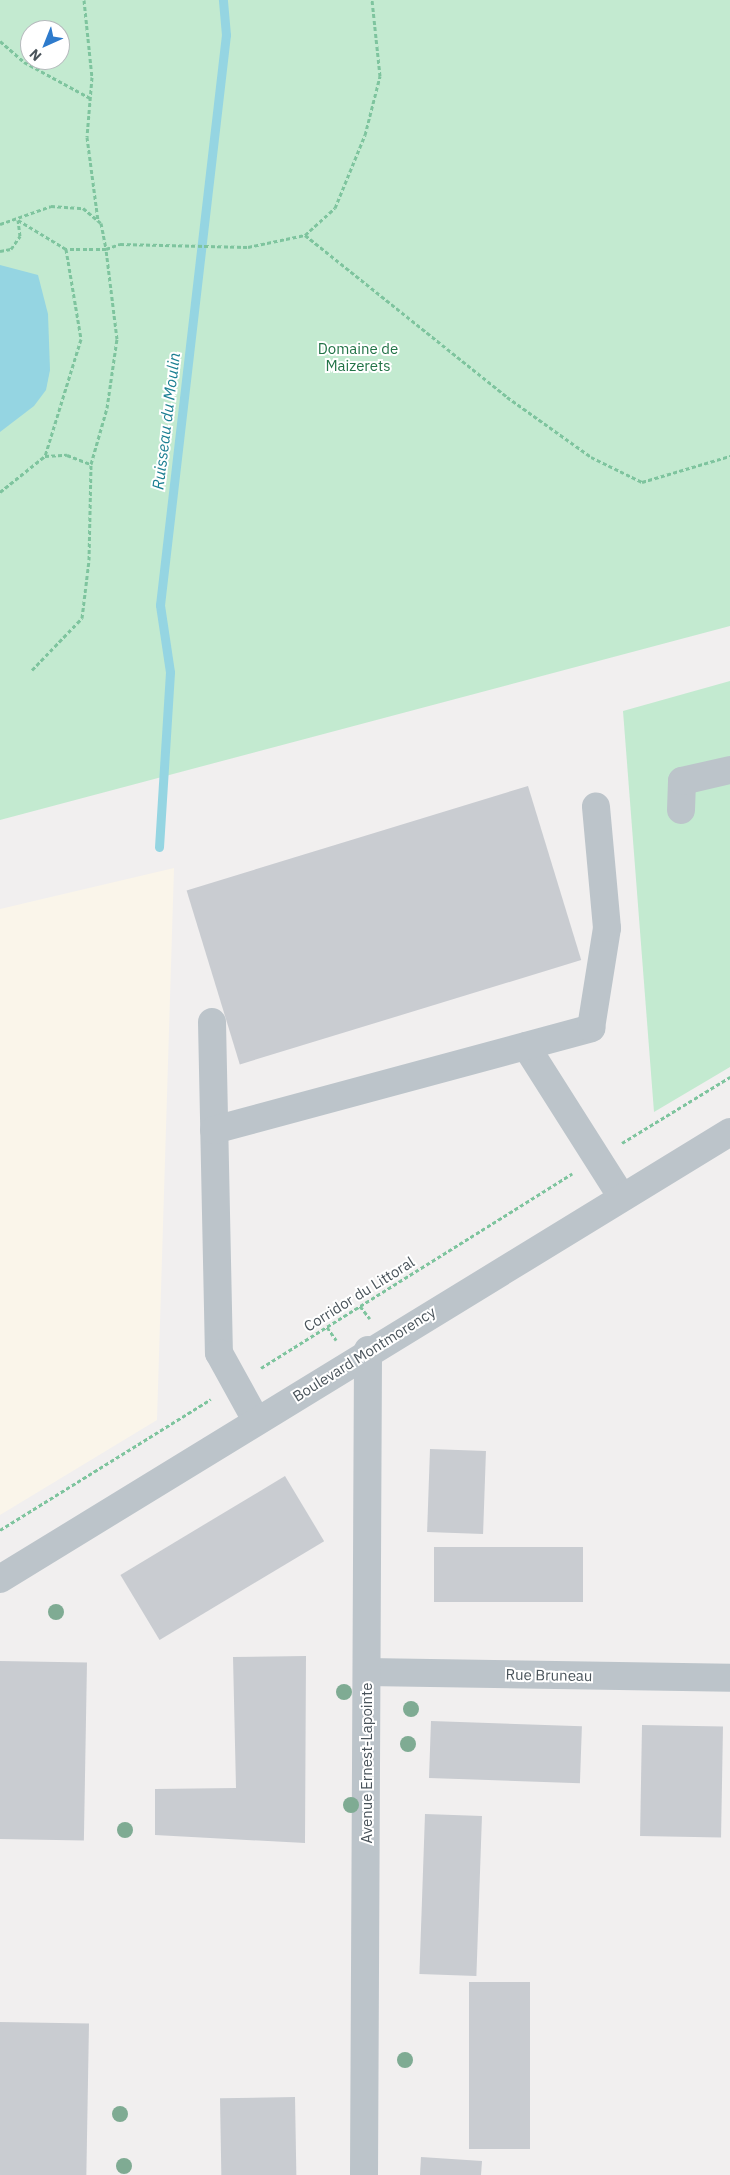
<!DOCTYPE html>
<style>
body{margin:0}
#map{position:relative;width:730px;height:2175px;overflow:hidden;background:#f1efef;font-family:"IBM Plex Sans",sans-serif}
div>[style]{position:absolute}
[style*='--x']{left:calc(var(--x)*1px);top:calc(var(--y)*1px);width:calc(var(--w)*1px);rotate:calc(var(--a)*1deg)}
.commercial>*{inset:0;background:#faf5ea}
.green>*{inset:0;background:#c3ead0}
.water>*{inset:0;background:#95d5e2}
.stream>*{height:9px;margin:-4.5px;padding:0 4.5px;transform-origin:4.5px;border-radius:4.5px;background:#95d5e2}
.building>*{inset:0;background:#c9ccd1;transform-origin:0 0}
.path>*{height:3px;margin-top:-1.5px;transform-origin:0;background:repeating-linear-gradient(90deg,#7ec49e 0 4px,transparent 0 6.5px)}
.minor>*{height:28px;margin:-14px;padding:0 14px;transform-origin:14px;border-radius:14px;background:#bcc4ca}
.trees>*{width:16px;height:16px;margin:-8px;border-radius:50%;background:#7fab93}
span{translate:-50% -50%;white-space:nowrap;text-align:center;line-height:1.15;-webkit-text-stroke:4px #fff;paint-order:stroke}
.park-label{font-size:15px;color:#227347}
.street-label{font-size:15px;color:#49535a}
.water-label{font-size:16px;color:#1c7f92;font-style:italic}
.north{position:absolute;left:20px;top:20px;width:50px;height:50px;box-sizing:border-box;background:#fff;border:1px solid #b6babd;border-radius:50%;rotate:224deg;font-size:14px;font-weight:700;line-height:20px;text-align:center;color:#49535a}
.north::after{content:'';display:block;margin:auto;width:18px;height:22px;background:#2e7bcc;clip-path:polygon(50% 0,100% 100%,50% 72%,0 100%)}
</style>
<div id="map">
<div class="commercial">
<div style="clip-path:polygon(174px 868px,157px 1420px,0 1515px,0 909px)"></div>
</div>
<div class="green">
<div style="clip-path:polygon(evenodd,0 0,730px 0,730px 626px,0 820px,0 0,30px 30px,60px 30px,60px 60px,30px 60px,30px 30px)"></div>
<div style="clip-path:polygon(730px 681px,730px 1067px,654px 1112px,623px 711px)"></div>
</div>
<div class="water">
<div style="clip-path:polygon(0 265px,38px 275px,48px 314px,50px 370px,46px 390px,34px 406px,0 432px)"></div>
</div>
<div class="stream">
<div style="--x:159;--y:847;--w:175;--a:-86.4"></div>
<div style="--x:170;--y:672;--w:68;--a:-98.5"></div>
<div style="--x:160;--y:605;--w:574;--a:-83.4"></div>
<div style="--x:226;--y:35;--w:35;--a:-95"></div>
</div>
<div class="building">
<div style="left:528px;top:786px;width:182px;height:357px;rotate:73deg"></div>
<div style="left:430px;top:1449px;width:56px;height:83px;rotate:2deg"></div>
<div style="left:285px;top:1476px;width:76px;height:192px;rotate:59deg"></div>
<div style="left:583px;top:1547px;width:55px;height:149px;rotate:90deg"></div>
<div style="clip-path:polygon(306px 1656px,305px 1843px,155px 1835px,155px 1789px,236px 1788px,233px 1657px)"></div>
<div style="left:0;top:1661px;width:87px;height:178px;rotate:1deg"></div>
<div style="left:431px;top:1721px;width:151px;height:57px;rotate:2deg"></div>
<div style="left:642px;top:1725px;width:81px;height:111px;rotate:1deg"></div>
<div style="left:425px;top:1814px;width:57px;height:160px;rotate:2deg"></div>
<div style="left:530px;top:1982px;width:167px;height:61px;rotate:90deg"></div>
<div style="left:0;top:2022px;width:89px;height:153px;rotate:1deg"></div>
<div style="left:295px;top:2097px;width:78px;height:75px;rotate:89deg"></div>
<div style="clip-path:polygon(421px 2157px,482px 2161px,481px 2175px,420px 2175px)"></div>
</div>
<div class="path">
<div style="--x:84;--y:0;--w:77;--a:84.1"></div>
<div style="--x:92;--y:77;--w:60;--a:94.8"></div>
<div style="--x:87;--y:137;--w:85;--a:82.5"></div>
<div style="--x:0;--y:41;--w:32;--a:41"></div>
<div style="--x:24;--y:62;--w:75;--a:28.6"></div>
<div style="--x:0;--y:224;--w:54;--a:-19.4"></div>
<div style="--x:51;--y:206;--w:32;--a:4"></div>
<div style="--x:83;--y:208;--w:23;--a:40"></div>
<div style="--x:101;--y:223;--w:26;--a:79"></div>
<div style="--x:106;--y:249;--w:40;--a:180"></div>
<div style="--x:305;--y:235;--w:259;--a:38.7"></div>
<div style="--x:507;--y:397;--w:103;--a:35.5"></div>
<div style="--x:591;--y:457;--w:57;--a:26.1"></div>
<div style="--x:642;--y:482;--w:92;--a:-16.5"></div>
<div style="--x:0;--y:251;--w:11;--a:-10"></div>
<div style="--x:11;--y:249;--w:16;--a:-55"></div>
<div style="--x:20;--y:236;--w:16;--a:-97"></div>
<div style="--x:18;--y:220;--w:56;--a:31.1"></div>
<div style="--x:66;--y:249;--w:91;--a:80.5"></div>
<div style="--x:81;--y:339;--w:122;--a:107.1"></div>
<div style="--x:0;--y:492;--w:58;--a:-38.7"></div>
<div style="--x:45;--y:456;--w:22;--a:-3"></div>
<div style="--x:67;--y:455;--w:26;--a:21"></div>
<div style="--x:32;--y:670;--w:72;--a:-46.1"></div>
<div style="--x:82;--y:618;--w:58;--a:-83.1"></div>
<div style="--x:89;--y:560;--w:96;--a:-88.8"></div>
<div style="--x:91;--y:464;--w:58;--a:-74.1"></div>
<div style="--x:107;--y:408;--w:70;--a:-81.8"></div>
<div style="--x:117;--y:339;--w:91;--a:-97"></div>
<div style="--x:106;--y:249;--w:15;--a:-20"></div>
<div style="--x:120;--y:244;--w:128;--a:1.3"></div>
<div style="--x:248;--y:247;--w:58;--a:-11.9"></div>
<div style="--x:305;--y:235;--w:40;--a:-42"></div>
<div style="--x:335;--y:208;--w:79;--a:-67.7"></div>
<div style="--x:365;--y:135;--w:61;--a:-75.7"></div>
<div style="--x:380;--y:76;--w:76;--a:-96"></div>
<div style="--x:622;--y:1143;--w:127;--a:-31.4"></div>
<div style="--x:360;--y:1306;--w:16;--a:52"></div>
<div style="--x:327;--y:1327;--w:16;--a:55"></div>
<div style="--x:261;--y:1368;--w:367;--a:-32"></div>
<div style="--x:0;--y:1530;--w:248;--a:-31.8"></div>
</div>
<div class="minor">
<div style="--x:681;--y:810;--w:29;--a:-88"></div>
<div style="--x:682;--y:781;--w:49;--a:-12.9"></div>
<div style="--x:212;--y:1022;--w:331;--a:88.8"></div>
<div style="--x:219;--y:1353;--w:77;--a:61.1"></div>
<div style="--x:526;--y:1046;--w:179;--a:57.6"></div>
<div style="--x:214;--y:1130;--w:391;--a:-15.1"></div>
<div style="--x:591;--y:1028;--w:101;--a:-80.9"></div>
<div style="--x:607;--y:928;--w:122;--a:-95.2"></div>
<div style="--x:0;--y:1579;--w:856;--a:-31.48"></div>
<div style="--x:367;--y:1672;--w:363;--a:0.9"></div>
<div style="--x:364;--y:2175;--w:825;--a:-89.72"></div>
</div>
<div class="trees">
<div style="left:56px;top:1612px"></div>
<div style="left:344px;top:1692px"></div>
<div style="left:411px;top:1709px"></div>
<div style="left:408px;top:1744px"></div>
<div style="left:351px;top:1805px"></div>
<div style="left:125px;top:1830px"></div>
<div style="left:405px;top:2060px"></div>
<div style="left:120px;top:2114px"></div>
<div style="left:124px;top:2166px"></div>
</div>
<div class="park-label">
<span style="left:358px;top:357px">Domaine de<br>Maizerets</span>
</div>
<div class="street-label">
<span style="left:359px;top:1294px;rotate:-32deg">Corridor du Littoral</span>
<span style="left:364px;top:1354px;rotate:-32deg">Boulevard Montmorency</span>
<span style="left:549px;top:1675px;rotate:1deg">Rue Bruneau</span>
<span style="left:367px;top:1763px;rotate:-90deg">Avenue Ernest-Lapointe</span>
</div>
<div class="water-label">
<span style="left:166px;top:421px;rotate:-83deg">Ruisseau du Moulin</span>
</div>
<div class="north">N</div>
</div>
